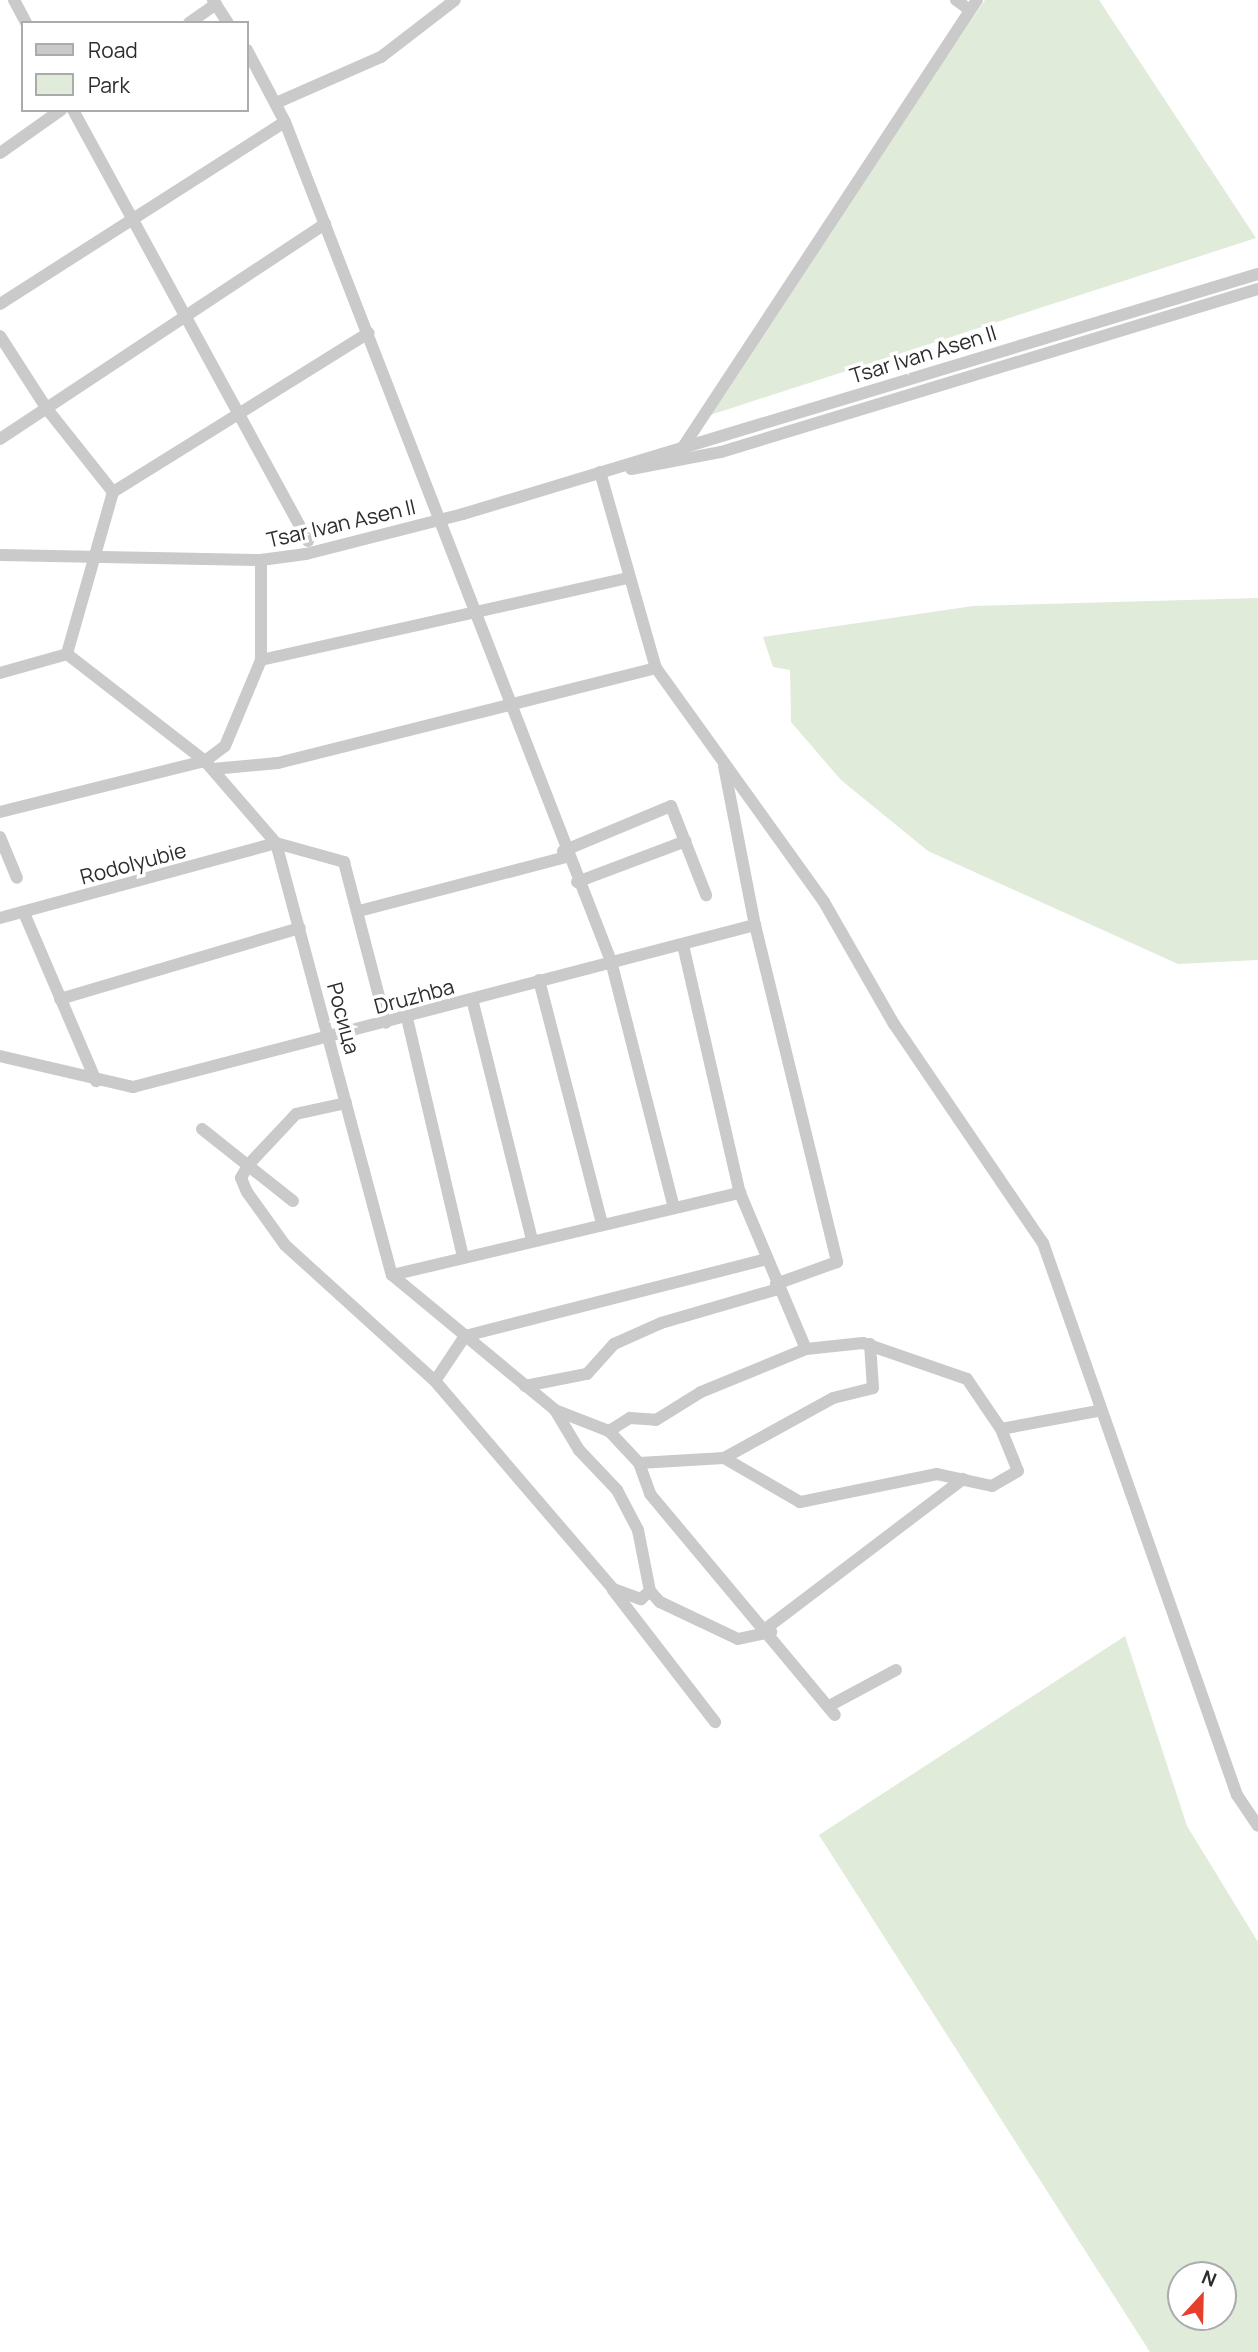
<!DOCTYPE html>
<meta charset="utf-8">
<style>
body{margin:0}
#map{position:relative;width:1258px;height:2352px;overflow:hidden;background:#fff;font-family:Manrope,sans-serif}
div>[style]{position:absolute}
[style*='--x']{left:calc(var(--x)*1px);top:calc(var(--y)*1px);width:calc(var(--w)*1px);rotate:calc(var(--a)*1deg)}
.green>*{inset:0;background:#e0ebda}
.minor>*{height:12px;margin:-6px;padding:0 6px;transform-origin:6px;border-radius:6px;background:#cacaca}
span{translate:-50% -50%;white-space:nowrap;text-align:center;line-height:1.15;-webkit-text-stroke:7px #fff;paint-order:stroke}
.street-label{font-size:21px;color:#2d2d2d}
.legend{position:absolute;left:21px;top:21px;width:228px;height:91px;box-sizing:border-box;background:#fff;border:2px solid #ababab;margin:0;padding:9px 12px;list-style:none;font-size:21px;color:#2d2d2d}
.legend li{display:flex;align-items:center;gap:14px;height:35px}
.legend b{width:35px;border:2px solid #ababab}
.north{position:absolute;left:1167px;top:2261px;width:70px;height:70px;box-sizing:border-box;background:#fff;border:2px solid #ababab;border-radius:50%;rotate:22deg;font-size:19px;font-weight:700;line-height:28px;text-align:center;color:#2d2d2d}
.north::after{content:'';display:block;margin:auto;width:24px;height:32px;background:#e6402d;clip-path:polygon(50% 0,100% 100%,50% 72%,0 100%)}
</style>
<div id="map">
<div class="green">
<div style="clip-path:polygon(985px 0,1099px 0,1256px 238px,701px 418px)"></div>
<div style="clip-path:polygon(1258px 598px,1258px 960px,1178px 964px,928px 851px,841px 780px,791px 722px,790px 670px,773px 667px,763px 637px,973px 606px)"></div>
<div style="clip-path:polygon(evenodd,1125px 1636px,1187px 1826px,1258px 1942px,1258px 2352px,1150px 2352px,819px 1835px,1125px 1636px,1181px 2275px,1223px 2275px,1223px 2317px,1181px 2317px,1181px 2275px)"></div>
</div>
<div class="minor">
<div style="--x:14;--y:0;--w:26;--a:62"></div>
<div style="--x:213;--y:0;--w:27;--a:57"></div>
<div style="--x:956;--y:0;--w:17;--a:36"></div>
<div style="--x:189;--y:23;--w:33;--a:-35"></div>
<div style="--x:247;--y:50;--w:81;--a:62.2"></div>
<div style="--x:285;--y:122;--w:900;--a:68.77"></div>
<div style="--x:611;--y:961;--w:255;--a:75.7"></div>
<div style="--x:276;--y:103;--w:115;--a:-23.7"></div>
<div style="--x:381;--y:57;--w:93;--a:-37.6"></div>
<div style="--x:73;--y:110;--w:491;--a:61.4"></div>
<div style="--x:0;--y:153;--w:75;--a:-35.2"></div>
<div style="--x:0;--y:304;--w:338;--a:-32.6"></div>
<div style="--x:0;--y:336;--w:87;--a:57.2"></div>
<div style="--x:47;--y:409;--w:106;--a:51.5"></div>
<div style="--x:113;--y:492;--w:168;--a:105.9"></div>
<div style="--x:0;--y:439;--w:390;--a:-33.5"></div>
<div style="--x:683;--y:447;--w:535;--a:-56.67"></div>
<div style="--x:631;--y:469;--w:92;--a:-10.7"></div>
<div style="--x:721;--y:452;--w:561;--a:-16.89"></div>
<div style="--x:600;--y:472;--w:204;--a:74.1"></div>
<div style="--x:656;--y:668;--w:288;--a:54.3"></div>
<div style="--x:824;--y:902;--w:141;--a:60.2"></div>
<div style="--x:894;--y:1024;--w:265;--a:55.8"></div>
<div style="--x:1043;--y:1243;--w:585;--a:70.64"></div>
<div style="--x:1237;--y:1795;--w:37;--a:56"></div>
<div style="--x:113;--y:492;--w:301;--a:-31.9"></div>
<div style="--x:0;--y:555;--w:261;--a:1.1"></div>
<div style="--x:261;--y:560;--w:45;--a:-7.6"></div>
<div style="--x:306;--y:554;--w:162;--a:-14.3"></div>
<div style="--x:463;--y:514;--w:830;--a:-16.8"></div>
<div style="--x:67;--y:654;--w:175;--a:37.8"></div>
<div style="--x:205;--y:761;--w:108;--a:49.1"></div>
<div style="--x:276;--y:843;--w:447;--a:75"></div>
<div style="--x:392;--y:1275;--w:212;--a:39.6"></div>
<div style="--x:555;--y:1410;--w:58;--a:21.3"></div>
<div style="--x:609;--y:1431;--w:44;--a:46.8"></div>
<div style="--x:639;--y:1463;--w:33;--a:70"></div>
<div style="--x:650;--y:1494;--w:288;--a:50.1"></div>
<div style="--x:261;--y:660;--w:377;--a:-12.6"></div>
<div style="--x:0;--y:673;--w:70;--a:-15.8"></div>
<div style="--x:724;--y:766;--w:162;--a:79"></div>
<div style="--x:755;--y:925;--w:347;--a:76.3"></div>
<div style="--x:837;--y:1262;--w:65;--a:160.2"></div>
<div style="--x:213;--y:769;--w:65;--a:-5.3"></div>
<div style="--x:278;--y:763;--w:390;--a:-14.1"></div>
<div style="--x:0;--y:812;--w:211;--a:-14"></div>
<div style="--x:205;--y:761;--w:25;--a:-37"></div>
<div style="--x:225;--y:746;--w:93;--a:-67.3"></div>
<div style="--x:261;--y:660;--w:100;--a:-90"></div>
<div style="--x:0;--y:837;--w:44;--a:67.5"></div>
<div style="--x:563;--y:851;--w:117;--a:-22.6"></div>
<div style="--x:671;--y:806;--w:96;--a:68.5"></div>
<div style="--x:577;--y:882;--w:116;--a:-20.6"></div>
<div style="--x:359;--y:911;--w:214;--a:-14.6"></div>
<div style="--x:24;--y:913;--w:183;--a:66.8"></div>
<div style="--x:0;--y:918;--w:286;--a:-15.2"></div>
<div style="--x:276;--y:843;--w:71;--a:15.6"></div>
<div style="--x:344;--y:862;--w:166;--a:75.4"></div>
<div style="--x:683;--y:945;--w:254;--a:77.1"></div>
<div style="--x:740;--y:1193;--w:169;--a:67.1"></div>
<div style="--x:539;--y:980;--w:252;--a:75.5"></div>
<div style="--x:60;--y:999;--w:250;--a:-16.5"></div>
<div style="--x:472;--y:999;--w:247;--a:76"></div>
<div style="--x:407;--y:1018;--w:244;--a:76.8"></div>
<div style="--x:0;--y:1056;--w:137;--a:13.1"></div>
<div style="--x:133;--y:1087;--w:643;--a:-14.6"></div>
<div style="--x:346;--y:1103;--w:51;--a:167.6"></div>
<div style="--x:296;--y:1114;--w:69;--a:133.2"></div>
<div style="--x:249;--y:1164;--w:16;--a:120"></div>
<div style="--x:241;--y:1178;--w:15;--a:67"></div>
<div style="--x:247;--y:1192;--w:65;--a:54.4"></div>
<div style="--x:285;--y:1245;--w:202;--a:42.2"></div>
<div style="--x:435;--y:1381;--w:274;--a:49.4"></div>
<div style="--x:613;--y:1589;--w:30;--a:20"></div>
<div style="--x:641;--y:1599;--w:12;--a:-42"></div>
<div style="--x:202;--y:1129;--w:116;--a:38.4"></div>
<div style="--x:392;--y:1275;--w:358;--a:-13.3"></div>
<div style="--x:435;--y:1381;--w:54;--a:-56.3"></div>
<div style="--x:465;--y:1336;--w:309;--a:-14.3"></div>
<div style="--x:525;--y:1386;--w:63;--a:-11"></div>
<div style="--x:587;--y:1374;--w:40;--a:-48"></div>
<div style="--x:614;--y:1344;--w:51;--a:-24.1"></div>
<div style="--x:661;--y:1323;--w:122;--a:-16.2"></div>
<div style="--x:555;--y:1410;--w:47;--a:59"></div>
<div style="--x:579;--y:1450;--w:55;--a:46.5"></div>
<div style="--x:617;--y:1490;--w:45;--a:62.3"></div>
<div style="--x:638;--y:1530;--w:62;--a:78.9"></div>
<div style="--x:650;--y:1591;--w:15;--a:48"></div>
<div style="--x:660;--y:1602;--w:86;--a:25.4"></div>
<div style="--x:738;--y:1639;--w:34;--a:-12"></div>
<div style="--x:1001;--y:1429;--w:99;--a:-10.5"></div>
<div style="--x:609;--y:1431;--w:25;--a:-32"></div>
<div style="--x:630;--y:1418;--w:26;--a:4"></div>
<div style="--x:656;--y:1420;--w:53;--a:-31.9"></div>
<div style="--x:701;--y:1392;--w:113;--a:-22.3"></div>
<div style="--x:806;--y:1349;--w:57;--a:-6"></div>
<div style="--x:863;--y:1343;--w:110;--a:19.1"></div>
<div style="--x:967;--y:1379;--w:60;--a:55.8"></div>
<div style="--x:1001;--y:1429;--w:45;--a:68"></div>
<div style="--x:1018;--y:1471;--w:30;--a:150"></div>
<div style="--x:992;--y:1486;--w:56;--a:-167.7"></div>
<div style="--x:937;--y:1474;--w:140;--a:168.4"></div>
<div style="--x:800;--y:1502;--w:88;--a:-149.9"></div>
<div style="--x:724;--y:1458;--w:85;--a:176.6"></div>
<div style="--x:724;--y:1458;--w:124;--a:-28.8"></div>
<div style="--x:833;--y:1398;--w:41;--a:-14"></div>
<div style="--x:873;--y:1388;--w:44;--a:-93.9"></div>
<div style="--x:613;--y:1590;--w:167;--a:52.3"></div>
<div style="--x:768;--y:1627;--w:245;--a:-37.2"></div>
<div style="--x:829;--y:1706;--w:76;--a:-28.2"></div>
</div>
<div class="street-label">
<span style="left:923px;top:354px;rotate:-17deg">Tsar Ivan Asen II</span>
<span style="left:341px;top:523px;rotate:-13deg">Tsar Ivan Asen II</span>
<span style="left:133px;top:863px;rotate:-15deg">Rodolyubie</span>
<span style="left:414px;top:996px;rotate:-15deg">Druzhba</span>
<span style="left:344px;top:1018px;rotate:75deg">Росица</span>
</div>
<ul class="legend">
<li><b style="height:9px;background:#cacaca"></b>Road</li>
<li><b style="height:19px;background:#e0ebda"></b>Park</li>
</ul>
<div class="north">N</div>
</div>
